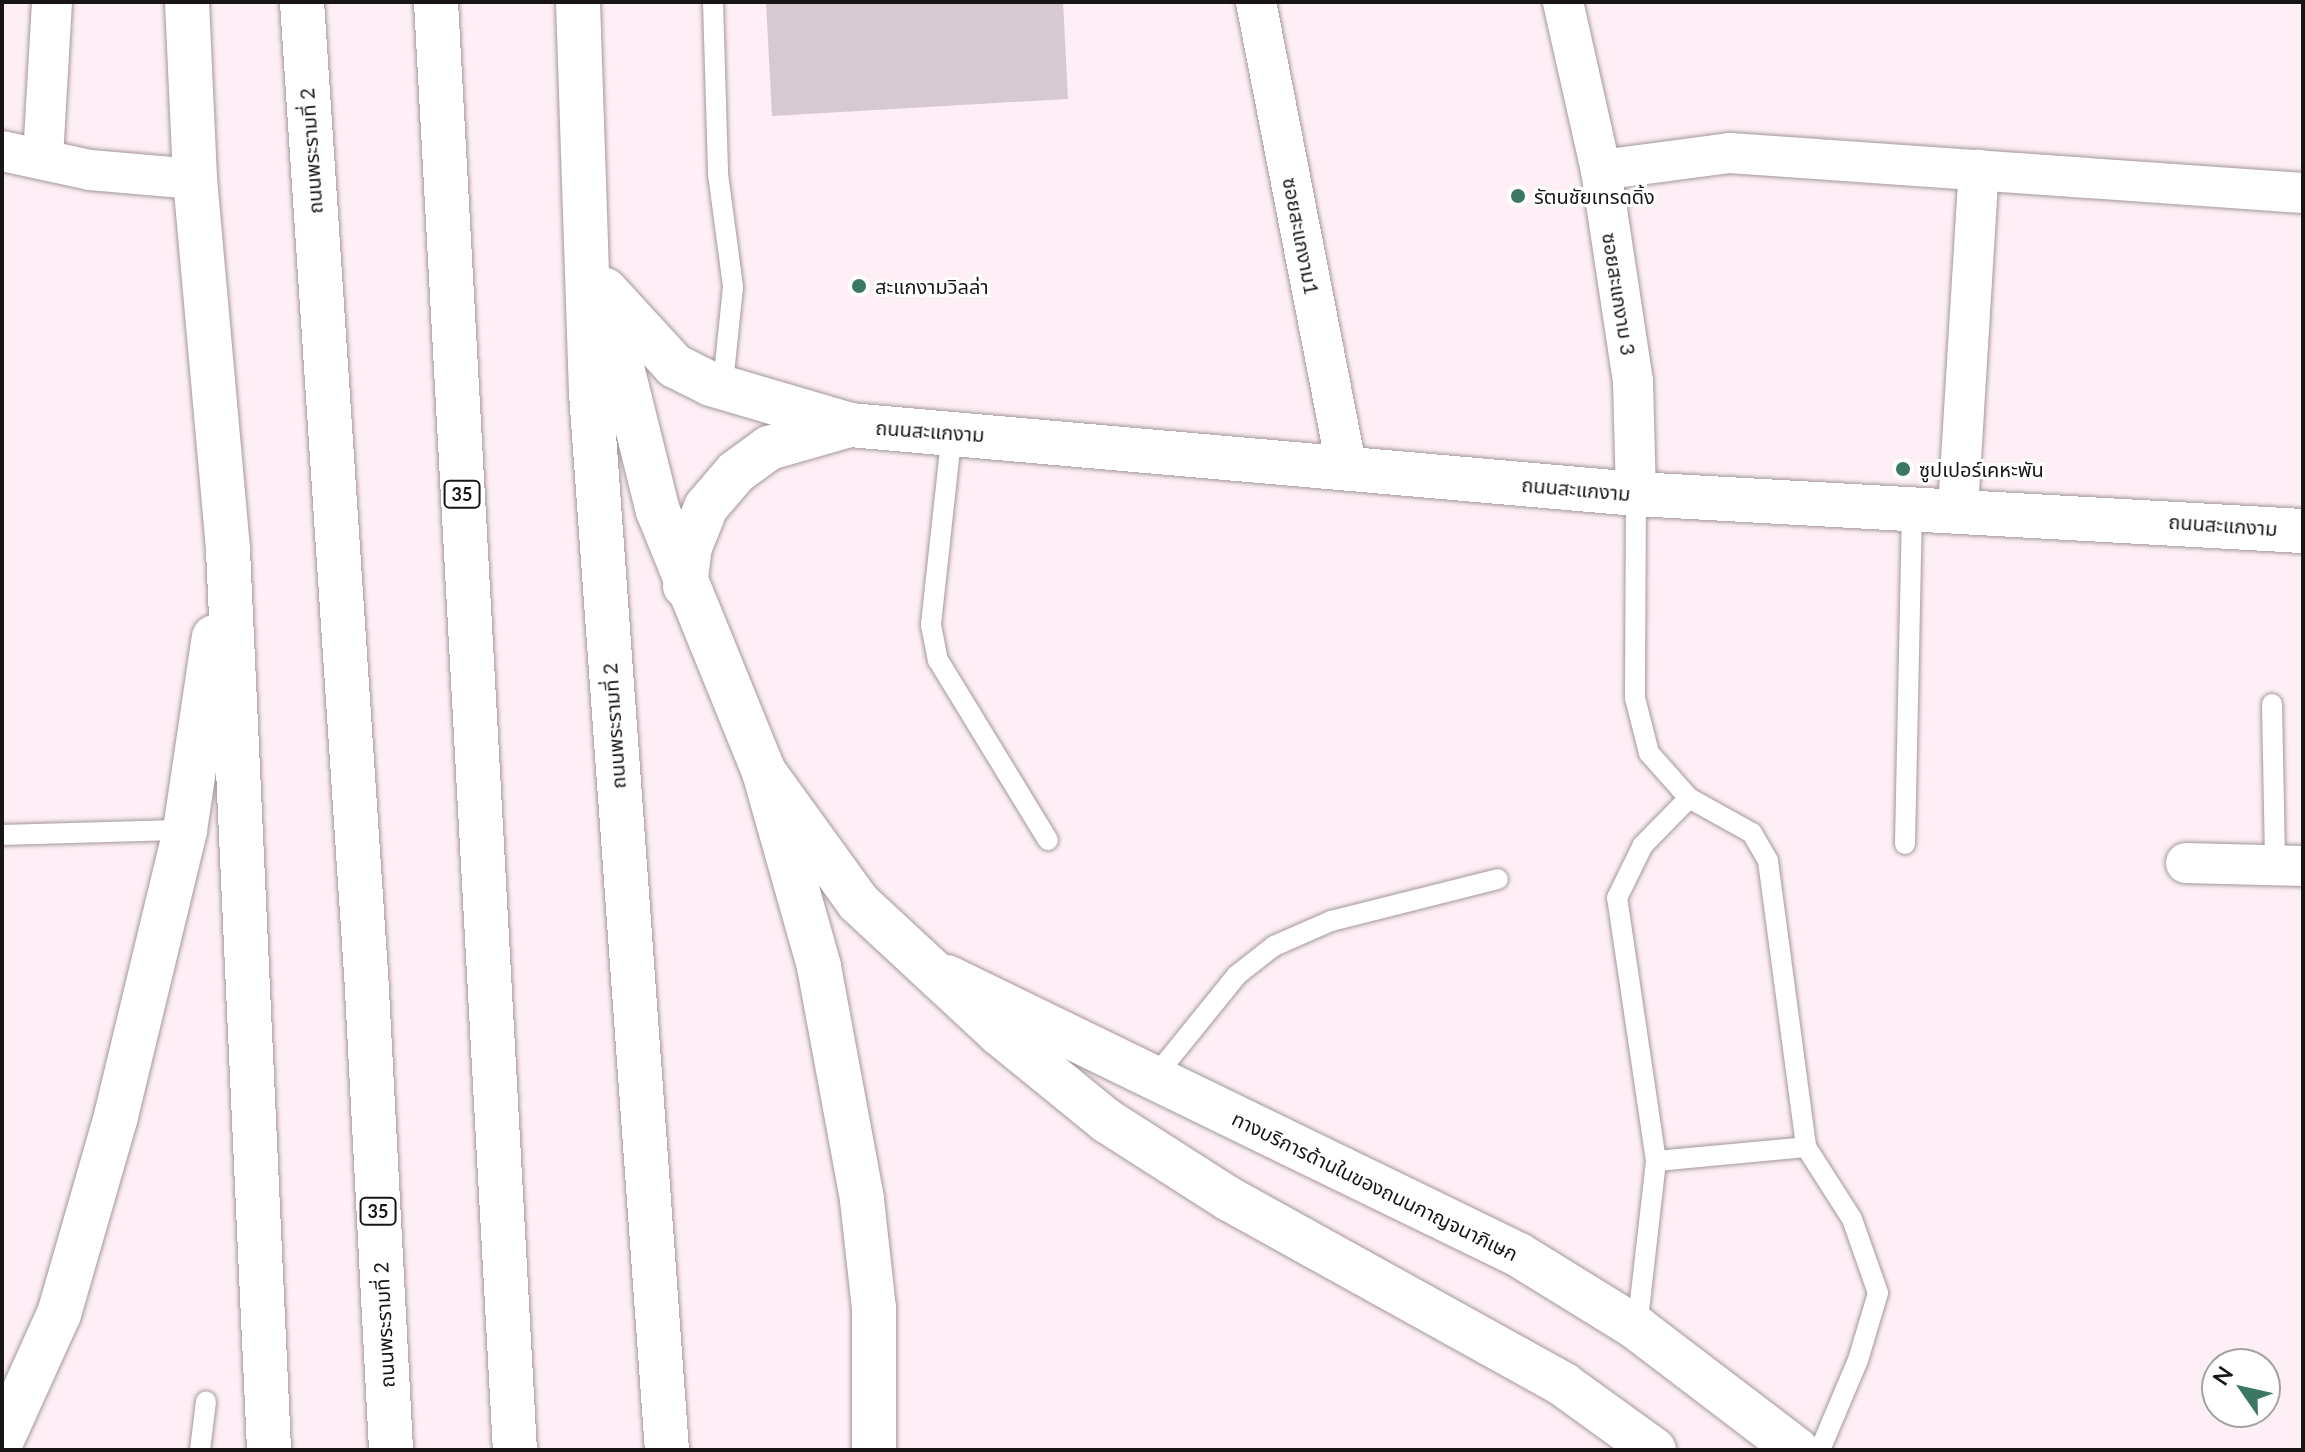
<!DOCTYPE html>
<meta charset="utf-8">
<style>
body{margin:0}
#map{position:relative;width:2305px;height:1452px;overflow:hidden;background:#fdeff5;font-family:Lato,"Noto Sans Thai",sans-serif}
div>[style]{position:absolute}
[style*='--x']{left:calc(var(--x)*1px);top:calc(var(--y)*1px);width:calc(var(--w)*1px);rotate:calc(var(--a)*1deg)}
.building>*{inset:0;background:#d6c9cf}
.roads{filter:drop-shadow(0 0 2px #a4979c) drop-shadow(0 0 2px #a4979c)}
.lane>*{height:20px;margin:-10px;padding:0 10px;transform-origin:10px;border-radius:10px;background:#fff}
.street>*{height:40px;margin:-20px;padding:0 20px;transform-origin:20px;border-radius:20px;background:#fff}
.secondary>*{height:44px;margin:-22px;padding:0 22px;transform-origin:22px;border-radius:22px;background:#fff}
.highway>*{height:44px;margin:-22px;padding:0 22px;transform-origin:22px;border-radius:22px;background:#fff}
.dots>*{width:22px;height:22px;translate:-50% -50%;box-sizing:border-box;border:4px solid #fff;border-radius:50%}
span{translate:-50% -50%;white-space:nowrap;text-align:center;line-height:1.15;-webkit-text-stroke:6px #fff;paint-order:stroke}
.shield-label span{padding:2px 6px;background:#fff;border:2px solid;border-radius:6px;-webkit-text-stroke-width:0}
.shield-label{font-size:18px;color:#191517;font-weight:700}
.street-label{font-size:20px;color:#191517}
.poi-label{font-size:20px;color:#191517}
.left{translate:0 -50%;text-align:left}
.frame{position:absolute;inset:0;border:4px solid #191517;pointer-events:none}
.north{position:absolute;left:2201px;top:1348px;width:80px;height:80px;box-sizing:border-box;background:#fff;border:2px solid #a3a1a2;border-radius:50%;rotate:304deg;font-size:22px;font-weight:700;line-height:32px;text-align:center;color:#191517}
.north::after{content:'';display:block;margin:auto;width:28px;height:36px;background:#3b7864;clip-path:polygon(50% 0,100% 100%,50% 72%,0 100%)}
</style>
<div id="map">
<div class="building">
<div style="clip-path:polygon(766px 2px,1063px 2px,1068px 99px,772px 116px)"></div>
</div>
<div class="roads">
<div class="lane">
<div style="--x:713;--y:2;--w:172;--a:88.3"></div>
<div style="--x:718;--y:174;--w:114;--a:82.4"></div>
<div style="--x:733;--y:287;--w:87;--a:95.9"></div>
<div style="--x:952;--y:431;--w:195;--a:96.2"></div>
<div style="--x:931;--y:625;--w:36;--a:79"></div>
<div style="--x:938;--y:660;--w:211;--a:58.6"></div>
<div style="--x:1636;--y:494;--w:204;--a:90.3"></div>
<div style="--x:1635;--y:698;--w:57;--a:75.7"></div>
<div style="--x:1649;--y:753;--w:60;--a:48.4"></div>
<div style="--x:1689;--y:798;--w:72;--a:29.1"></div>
<div style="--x:1752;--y:833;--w:32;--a:60"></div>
<div style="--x:1768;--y:861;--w:289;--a:82.4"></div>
<div style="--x:1806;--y:1147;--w:85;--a:57.4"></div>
<div style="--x:1852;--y:1219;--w:78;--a:70.6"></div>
<div style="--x:1878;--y:1293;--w:70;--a:106.6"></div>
<div style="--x:1858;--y:1360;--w:98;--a:112.9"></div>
<div style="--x:2272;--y:704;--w:162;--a:88.9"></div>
<div style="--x:2;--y:835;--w:183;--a:-1.6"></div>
<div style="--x:1905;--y:844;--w:339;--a:-88.8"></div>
<div style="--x:1152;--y:1080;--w:135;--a:-51"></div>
<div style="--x:1237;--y:975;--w:47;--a:-38.1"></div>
<div style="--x:1274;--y:946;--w:62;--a:-23.7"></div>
<div style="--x:1331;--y:921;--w:172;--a:-14.1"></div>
<div style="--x:1656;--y:1161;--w:151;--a:-5.3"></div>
<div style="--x:1637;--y:1328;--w:168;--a:-83.5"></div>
<div style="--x:1656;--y:1161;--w:266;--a:-98.4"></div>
<div style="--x:1617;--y:898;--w:59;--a:-63.9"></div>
<div style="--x:1643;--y:845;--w:66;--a:-45.6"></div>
<div style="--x:200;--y:1450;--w:49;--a:-83"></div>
</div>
<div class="street">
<div style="--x:1256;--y:2;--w:477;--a:79"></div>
<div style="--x:1563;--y:2;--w:172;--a:77.3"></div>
<div style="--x:1601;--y:170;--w:213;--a:81.4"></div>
<div style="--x:1633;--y:381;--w:113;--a:88.5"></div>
<div style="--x:2;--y:151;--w:90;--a:12.2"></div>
<div style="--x:90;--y:170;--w:105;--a:4.9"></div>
<div style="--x:43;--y:158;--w:156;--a:-86.7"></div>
<div style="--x:1601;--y:170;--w:130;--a:-7.5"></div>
<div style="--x:1730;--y:153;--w:574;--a:3.99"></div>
<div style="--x:1958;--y:509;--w:340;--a:-86.5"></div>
<div style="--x:2186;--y:863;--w:117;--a:1.5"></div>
</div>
<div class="secondary">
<div style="--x:187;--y:2;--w:177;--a:87.4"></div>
<div style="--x:195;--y:179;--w:372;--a:84.9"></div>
<div style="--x:228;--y:550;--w:901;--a:87.39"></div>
<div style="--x:578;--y:2;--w:391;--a:88.1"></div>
<div style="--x:591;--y:393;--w:1060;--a:85.89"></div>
<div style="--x:605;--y:290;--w:103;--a:47.4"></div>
<div style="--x:675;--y:366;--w:40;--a:26.6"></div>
<div style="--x:711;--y:384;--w:145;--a:16.4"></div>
<div style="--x:850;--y:425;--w:789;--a:5.02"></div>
<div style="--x:1636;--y:494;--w:668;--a:3.18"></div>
<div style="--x:610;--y:319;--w:198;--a:76"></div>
<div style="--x:658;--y:511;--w:282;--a:67.9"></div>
<div style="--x:764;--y:772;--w:203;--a:74.2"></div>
<div style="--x:819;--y:967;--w:237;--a:79.5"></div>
<div style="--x:862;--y:1200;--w:109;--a:83.7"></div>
<div style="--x:874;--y:1308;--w:142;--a:90"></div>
<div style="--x:685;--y:586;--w:39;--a:-83"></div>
<div style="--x:690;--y:547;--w:43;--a:-68.2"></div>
<div style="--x:706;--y:507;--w:46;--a:-49.4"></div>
<div style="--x:736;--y:472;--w:41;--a:-36"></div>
<div style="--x:769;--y:448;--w:84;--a:-15.9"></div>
<div style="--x:947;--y:977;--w:636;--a:25.92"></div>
<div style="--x:1519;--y:1255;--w:139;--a:31.7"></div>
<div style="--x:1637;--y:1328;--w:201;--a:37.3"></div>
<div style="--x:2;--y:1440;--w:138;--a:-65.7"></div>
<div style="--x:59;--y:1314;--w:206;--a:-73.9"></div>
<div style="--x:116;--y:1116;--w:294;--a:-76.4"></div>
<div style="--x:185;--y:830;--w:195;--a:-81.5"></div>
</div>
<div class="highway">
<div style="--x:302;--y:2;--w:972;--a:86.23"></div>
<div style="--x:366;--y:972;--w:479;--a:87"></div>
<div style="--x:436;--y:2;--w:1450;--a:86.88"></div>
<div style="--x:764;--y:772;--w:160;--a:54.1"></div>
<div style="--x:858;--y:902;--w:192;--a:42.9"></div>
<div style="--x:999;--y:1033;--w:139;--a:39.2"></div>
<div style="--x:1107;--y:1121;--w:145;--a:32.6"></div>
<div style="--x:1229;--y:1199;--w:383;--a:29"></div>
<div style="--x:1564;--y:1385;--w:111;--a:35.8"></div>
</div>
</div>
<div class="dots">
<div style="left:1518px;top:196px;background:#3b7864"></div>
<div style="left:859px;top:286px;background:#3b7864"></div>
<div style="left:1903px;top:469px;background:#3b7864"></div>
</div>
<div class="shield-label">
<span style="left:462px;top:494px">35</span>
<span style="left:378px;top:1211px">35</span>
</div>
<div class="street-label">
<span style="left:311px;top:151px;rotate:-94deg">ถนนพระรามที่ 2</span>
<span style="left:1301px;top:236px;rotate:79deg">ซอยสะแกงาม1</span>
<span style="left:1619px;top:294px;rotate:81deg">ซอยสะแกงาม 3</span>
<span style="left:930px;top:431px;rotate:4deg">ถนนสะแกงาม</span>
<span style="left:1576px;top:489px;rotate:5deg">ถนนสะแกงาม</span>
<span style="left:2223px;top:525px;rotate:4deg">ถนนสะแกงาม</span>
<span style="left:614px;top:726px;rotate:-94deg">ถนนพระรามที่ 2</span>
<span style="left:1375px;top:1186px;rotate:26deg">ทางบริการด้านในของถนนกาญจนาภิเษก</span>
<span style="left:384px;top:1325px;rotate:-93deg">ถนนพระรามที่ 2</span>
</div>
<div class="poi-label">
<span class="left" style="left:1534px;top:196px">รัตนชัยเทรดดิ้ง</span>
<span class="left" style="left:875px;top:286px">สะแกงามวิลล่า</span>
<span class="left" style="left:1919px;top:469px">ซูปเปอร์เคหะพัน</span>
</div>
<div class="frame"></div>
<div class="north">N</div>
</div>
